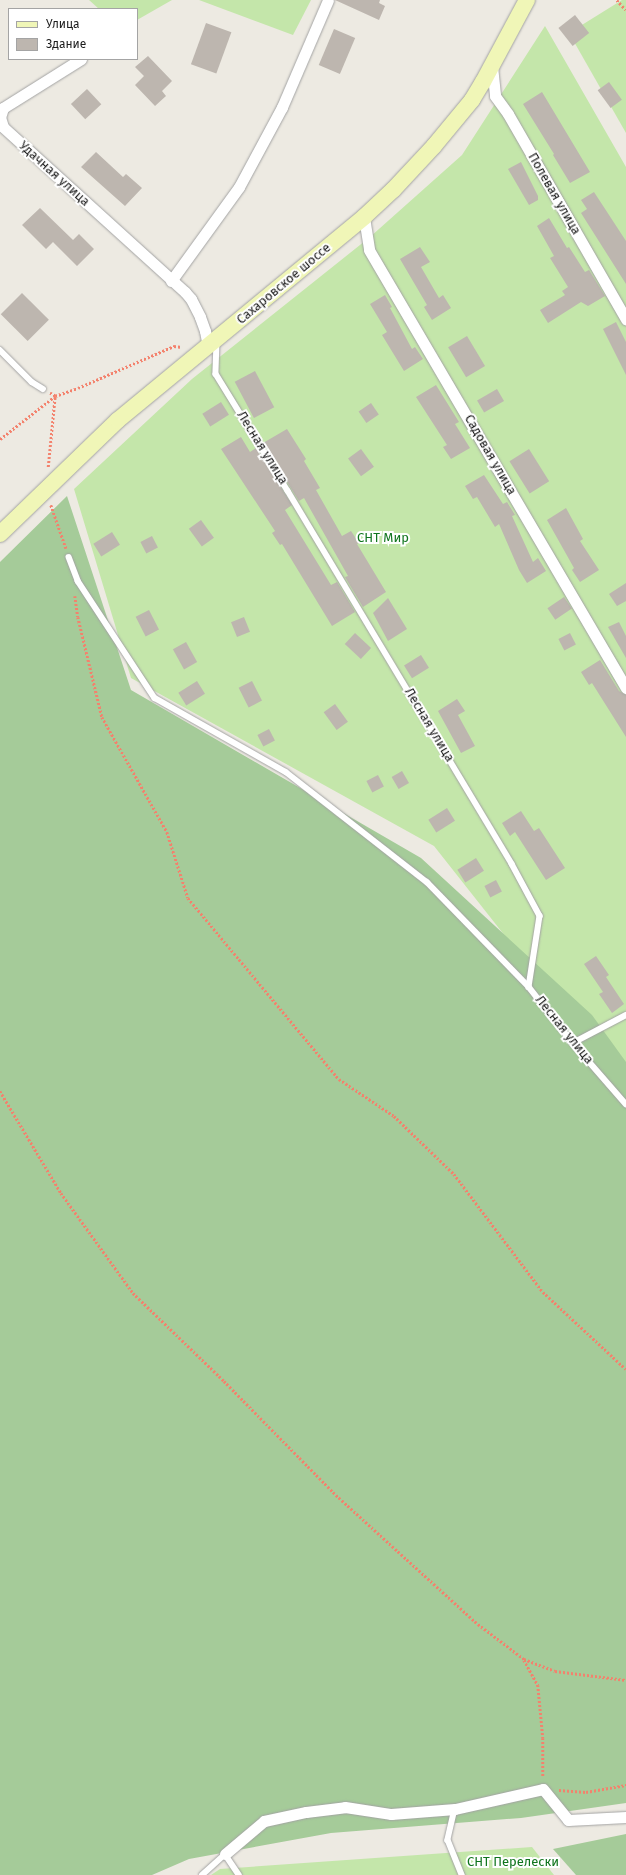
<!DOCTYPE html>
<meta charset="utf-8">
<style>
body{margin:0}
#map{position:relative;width:626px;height:1875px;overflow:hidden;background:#edeae2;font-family:"Fira Sans",sans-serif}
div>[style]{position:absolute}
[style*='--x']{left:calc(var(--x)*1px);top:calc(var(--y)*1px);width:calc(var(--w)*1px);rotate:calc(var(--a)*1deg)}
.grass>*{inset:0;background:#c4e6aa}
.forest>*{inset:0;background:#a5cb99}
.building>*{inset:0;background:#bdb6af;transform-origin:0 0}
.path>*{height:2.5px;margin-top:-1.25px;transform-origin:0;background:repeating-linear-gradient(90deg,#f3826d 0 2px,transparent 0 4px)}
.roads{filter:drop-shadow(0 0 1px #a3a3a3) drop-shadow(0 0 1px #a3a3a3)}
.service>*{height:5.5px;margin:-2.75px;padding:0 2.75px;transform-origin:2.75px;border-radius:2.75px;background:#fff}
.minor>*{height:11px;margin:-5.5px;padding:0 5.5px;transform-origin:5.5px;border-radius:5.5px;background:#fff}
.secondary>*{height:16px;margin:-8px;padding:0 8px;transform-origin:8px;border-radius:8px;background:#f0f6b7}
span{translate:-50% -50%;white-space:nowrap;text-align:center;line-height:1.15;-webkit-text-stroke:4px #fff;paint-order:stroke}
.street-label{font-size:13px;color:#1c1c1c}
.park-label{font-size:13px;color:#10751e}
.legend{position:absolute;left:8px;top:8px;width:130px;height:52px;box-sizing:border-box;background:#fff;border:1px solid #a4a4a4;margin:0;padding:5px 7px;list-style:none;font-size:12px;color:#1c1c1c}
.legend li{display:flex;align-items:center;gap:8px;height:20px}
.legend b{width:20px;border:1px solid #a4a4a4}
</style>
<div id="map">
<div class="grass">
<div style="clip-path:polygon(89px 0,172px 0,137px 20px,137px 9px,99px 9px)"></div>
<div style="clip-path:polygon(199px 0,311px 0,293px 35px)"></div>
<div style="clip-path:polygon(622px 0,626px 0,626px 133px,569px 33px)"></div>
<div style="clip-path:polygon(545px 26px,626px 167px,626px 1089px,434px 846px,131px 678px,74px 489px,192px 379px,370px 237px,462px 155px)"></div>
<div style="clip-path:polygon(532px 1847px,554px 1875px,211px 1875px,220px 1869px)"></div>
</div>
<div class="forest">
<div style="clip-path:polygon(67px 496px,131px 690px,421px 858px,592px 1015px,626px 1062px,626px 1803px,521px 1818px,331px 1833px,189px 1859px,152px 1875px,0 1875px,0 562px)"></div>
<div style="clip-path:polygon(626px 1834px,626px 1875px,576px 1875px,553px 1849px)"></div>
</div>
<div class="building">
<div style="clip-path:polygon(335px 0,380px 0,379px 3px,385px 6px,379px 20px)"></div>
<div style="left:575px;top:15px;width:23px;height:21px;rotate:52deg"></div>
<div style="left:206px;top:23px;width:27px;height:44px;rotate:20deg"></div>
<div style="left:334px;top:29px;width:23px;height:39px;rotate:23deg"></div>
<div style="clip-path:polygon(148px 56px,172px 81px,162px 91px,166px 96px,155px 106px,135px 85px,144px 76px,135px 67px)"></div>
<div style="left:609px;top:82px;width:22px;height:14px;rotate:54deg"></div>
<div style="left:87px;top:89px;width:21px;height:22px;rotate:47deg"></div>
<div style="clip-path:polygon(542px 92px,590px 172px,570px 183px,553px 155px,554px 154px,523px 104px)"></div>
<div style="clip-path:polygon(96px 152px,123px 177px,126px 174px,142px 188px,125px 206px,81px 167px)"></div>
<div style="clip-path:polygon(521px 162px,538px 196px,538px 200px,529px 205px,508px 169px)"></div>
<div style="clip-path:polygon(594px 192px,626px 241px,626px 284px,581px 213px,587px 209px,581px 200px)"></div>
<div style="clip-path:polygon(40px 208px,73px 240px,79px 234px,94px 249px,77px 266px,53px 242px,46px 249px,22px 225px)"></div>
<div style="clip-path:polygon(549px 218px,567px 248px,569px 247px,585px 272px,589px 270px,605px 296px,588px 306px,581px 302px,548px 323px,540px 310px,565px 295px,562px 291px,568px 287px,550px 258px,554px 256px,537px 226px)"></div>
<div style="clip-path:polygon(420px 247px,430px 262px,421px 267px,439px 298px,443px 295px,451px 308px,432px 320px,424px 307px,427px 305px,400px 259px)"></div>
<div style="left:22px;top:293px;width:38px;height:30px;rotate:45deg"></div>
<div style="clip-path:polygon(385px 295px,392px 307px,390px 308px,412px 349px,415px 347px,423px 359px,404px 371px,382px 335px,387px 332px,370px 304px)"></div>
<div style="clip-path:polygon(616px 322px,626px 342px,626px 375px,603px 329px)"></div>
<div style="left:467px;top:336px;width:35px;height:22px;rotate:59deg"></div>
<div style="left:255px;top:371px;width:41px;height:23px;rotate:62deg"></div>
<div style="clip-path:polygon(436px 385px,459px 422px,455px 424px,470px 448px,451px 459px,443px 447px,447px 445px,416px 397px)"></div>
<div style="left:497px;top:389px;width:14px;height:23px;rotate:60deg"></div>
<div style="left:221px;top:402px;width:15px;height:22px;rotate:58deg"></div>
<div style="left:371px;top:403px;width:14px;height:15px;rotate:56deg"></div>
<div style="clip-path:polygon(287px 429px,306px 459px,304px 461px,320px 488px,316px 490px,342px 536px,351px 531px,359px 543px,357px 544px,386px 592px,363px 607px,345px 577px,348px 576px,304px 498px,299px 501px,263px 443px)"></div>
<div style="clip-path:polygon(241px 437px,250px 452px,256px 448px,292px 505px,285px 510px,331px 585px,337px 582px,355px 612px,332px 626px,282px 544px,280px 545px,272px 533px,275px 531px,221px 449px)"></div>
<div style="left:361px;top:449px;width:22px;height:16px;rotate:54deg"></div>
<div style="left:529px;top:449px;width:38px;height:23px;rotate:58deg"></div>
<div style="clip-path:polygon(484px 475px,503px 504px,507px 502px,515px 515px,512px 516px,533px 562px,538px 558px,546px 571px,527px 583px,519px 570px,499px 524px,495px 527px,477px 497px,473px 499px,465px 486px)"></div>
<div style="clip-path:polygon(566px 508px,583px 539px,580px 541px,599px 570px,580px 582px,572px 570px,574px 568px,547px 520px)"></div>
<div style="left:201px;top:520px;width:22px;height:15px;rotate:54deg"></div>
<div style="left:112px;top:532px;width:15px;height:22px;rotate:58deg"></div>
<div style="left:152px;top:536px;width:13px;height:13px;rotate:63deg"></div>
<div style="clip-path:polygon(626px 583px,626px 601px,617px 606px,609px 594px)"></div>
<div style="left:564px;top:597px;width:14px;height:20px;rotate:56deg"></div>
<div style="clip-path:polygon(388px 598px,407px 629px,388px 641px,373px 613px)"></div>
<div style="left:149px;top:610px;width:22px;height:15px;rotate:63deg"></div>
<div style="left:244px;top:617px;width:16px;height:14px;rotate:68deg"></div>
<div style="clip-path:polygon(619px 622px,626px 636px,626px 658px,608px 627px)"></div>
<div style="left:355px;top:633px;width:22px;height:15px;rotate:43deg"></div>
<div style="left:570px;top:633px;width:13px;height:13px;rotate:63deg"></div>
<div style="left:186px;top:642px;width:23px;height:15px;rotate:61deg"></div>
<div style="left:421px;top:655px;width:15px;height:20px;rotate:58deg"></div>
<div style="clip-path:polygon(600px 660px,619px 691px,626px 695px,626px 737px,592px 683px,589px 685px,581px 672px)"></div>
<div style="left:197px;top:681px;width:15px;height:22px;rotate:58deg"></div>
<div style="left:252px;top:681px;width:22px;height:15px;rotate:63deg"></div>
<div style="clip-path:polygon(457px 699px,465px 711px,458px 715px,475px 746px,461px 753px,438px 711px)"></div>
<div style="left:335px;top:704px;width:22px;height:14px;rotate:54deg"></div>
<div style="left:269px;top:729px;width:13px;height:13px;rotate:63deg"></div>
<div style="left:402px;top:771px;width:14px;height:12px;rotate:60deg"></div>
<div style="left:378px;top:775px;width:13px;height:13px;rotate:63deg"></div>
<div style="left:447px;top:808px;width:15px;height:22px;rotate:58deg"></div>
<div style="clip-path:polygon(521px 811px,534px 831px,539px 828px,565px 868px,546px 880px,515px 832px,510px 836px,502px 823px)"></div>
<div style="left:476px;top:858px;width:15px;height:22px;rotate:58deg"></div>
<div style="left:496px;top:880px;width:13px;height:13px;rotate:63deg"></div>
<div style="clip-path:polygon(596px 956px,609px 975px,606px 977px,624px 1004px,612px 1013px,599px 994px,603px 992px,584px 964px)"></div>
</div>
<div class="path">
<div style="--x:617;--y:0;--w:13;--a:48"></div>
<div style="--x:0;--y:439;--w:70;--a:-38"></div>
<div style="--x:55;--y:396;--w:24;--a:-19"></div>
<div style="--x:78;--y:388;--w:105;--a:-23.6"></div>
<div style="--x:174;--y:346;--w:8;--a:7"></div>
<div style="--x:48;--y:467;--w:71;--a:-84.4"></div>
<div style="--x:55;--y:396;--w:6;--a:-149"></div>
<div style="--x:51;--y:505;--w:46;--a:70.8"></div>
<div style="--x:75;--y:596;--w:21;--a:82"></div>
<div style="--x:78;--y:617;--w:103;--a:76.5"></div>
<div style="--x:102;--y:717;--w:132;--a:60.5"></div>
<div style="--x:167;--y:832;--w:69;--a:72.3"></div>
<div style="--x:188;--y:898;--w:236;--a:50.2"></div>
<div style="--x:339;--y:1079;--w:66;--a:33.9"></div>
<div style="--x:394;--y:1116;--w:83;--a:44"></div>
<div style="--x:454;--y:1174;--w:148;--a:53"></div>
<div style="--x:543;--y:1292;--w:113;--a:42.9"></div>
<div style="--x:0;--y:1091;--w:119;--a:59.1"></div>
<div style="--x:61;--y:1193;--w:123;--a:54.2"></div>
<div style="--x:133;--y:1293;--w:127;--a:44"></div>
<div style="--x:224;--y:1381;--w:160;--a:45.5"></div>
<div style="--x:336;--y:1495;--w:192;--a:42.3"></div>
<div style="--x:478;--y:1624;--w:58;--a:37.3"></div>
<div style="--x:524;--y:1659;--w:33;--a:21"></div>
<div style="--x:555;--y:1671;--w:72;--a:7.2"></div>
<div style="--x:524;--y:1660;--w:29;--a:61"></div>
<div style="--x:538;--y:1685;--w:53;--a:84.6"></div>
<div style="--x:543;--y:1738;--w:39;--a:90"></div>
<div style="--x:559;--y:1790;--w:27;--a:4"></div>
<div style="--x:586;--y:1792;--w:41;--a:-9.9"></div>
</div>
<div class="roads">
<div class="service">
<div style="--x:217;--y:342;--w:32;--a:92"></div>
<div style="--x:216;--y:374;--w:137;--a:58.4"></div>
<div style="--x:288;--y:491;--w:435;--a:59"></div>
<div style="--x:512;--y:864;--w:59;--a:61.7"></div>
<div style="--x:540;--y:916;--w:72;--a:98.8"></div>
<div style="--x:529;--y:987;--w:71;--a:51.8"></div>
<div style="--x:573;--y:1043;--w:81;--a:49"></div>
<div style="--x:0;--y:350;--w:45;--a:45"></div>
<div style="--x:32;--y:382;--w:13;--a:32"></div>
<div style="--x:69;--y:557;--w:26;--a:69"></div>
<div style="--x:78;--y:581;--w:140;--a:56.7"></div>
<div style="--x:155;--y:698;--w:150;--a:29.5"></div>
<div style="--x:286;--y:772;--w:179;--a:38"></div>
<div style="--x:427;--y:882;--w:146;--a:45.8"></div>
<div style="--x:573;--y:1043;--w:60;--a:-27.8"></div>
<div style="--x:455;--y:1809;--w:32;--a:103"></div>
<div style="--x:448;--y:1840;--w:38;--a:68"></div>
<div style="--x:202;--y:1875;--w:31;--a:-42"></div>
<div style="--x:225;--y:1854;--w:25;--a:56"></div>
</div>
<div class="minor">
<div style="--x:81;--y:59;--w:92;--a:147.9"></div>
<div style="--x:3;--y:108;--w:9;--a:108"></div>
<div style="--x:0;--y:117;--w:10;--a:73"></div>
<div style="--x:3;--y:127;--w:246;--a:42.2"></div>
<div style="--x:185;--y:292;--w:9;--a:49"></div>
<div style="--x:191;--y:299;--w:20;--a:63"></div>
<div style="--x:200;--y:317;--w:15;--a:70"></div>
<div style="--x:205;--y:331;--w:16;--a:79"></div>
<div style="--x:492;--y:66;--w:30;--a:84"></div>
<div style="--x:495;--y:96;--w:22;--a:54"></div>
<div style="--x:508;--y:114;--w:237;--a:60.1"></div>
<div style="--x:364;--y:217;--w:33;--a:81"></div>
<div style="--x:369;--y:250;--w:508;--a:59.6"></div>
<div style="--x:171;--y:281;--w:116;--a:-54.1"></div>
<div style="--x:239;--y:187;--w:91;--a:-61.7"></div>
<div style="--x:282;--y:107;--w:116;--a:-66.7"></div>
<div style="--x:225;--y:1854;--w:51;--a:-40.2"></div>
<div style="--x:264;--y:1821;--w:43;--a:-12.1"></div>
<div style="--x:306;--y:1812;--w:39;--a:-7"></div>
<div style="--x:345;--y:1807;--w:47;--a:8.7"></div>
<div style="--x:391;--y:1814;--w:64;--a:-4.5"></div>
<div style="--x:455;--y:1809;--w:90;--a:-12.8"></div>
<div style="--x:543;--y:1789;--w:40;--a:51"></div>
<div style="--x:568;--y:1820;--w:58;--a:-3"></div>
</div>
<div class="secondary">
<div style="--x:0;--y:534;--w:164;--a:-44"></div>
<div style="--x:118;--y:420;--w:319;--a:-39.5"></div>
<div style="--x:364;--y:217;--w:40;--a:-43"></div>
<div style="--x:393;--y:190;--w:60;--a:-47"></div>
<div style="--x:434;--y:146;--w:60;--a:-50.4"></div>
<div style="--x:472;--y:100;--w:21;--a:-59"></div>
<div style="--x:483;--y:82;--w:93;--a:-61.8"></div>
</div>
</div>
<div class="street-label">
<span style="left:54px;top:174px;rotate:42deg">Удачная улица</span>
<span style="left:554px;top:194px;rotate:60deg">Полевая улица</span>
<span style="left:284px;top:284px;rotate:-40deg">Сахаровское шоссе</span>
<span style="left:262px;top:448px;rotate:58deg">Лесная улица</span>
<span style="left:490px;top:455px;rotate:60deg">Садовая улица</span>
<span style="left:429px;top:725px;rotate:59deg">Лесная улица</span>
<span style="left:564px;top:1030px;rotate:51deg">Лесная улица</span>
</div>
<div class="park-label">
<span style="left:383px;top:538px">СНТ Мир</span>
<span style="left:513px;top:1862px">СНТ Перелески</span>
</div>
<ul class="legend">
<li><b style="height:5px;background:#f0f6b7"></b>Улица</li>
<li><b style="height:11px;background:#bdb6af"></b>Здание</li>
</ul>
</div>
